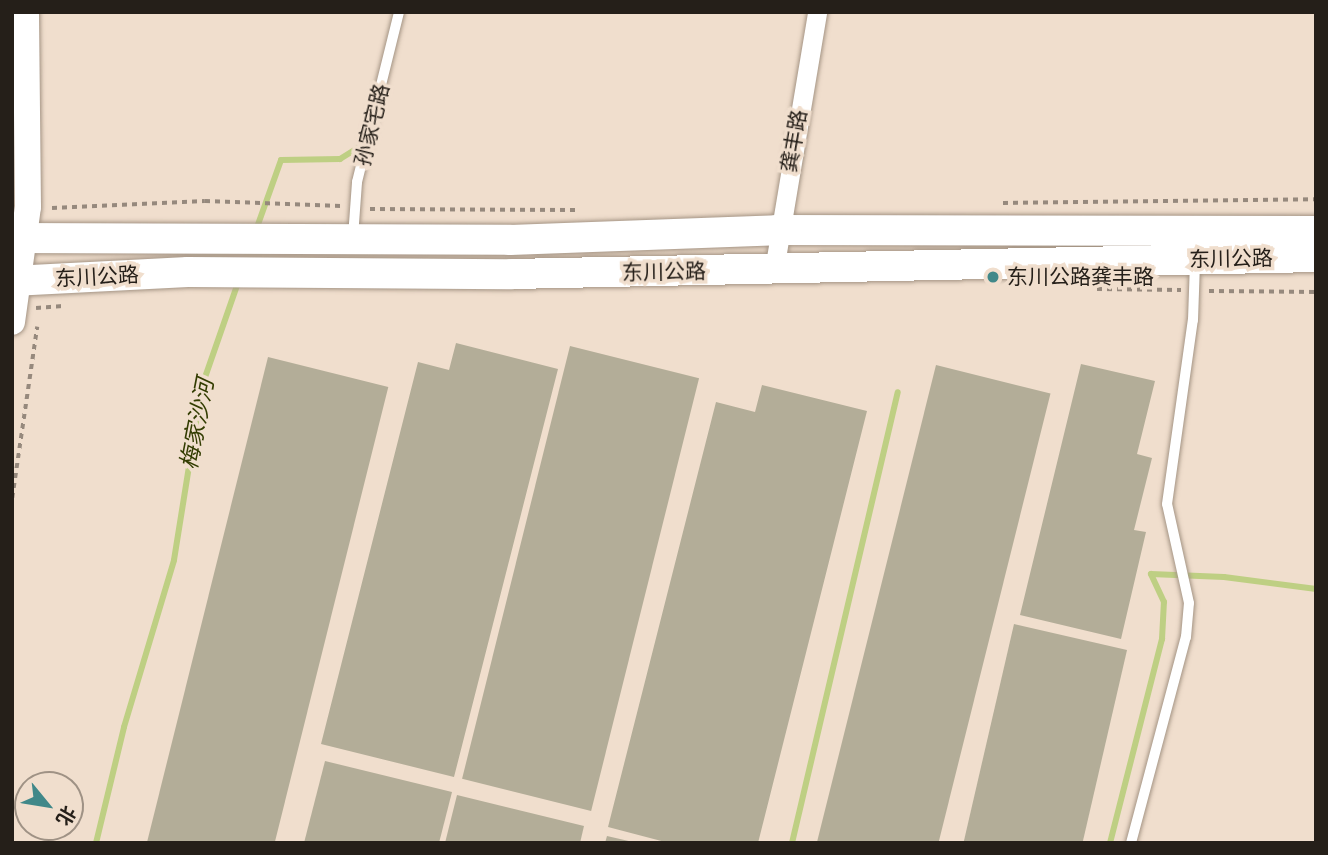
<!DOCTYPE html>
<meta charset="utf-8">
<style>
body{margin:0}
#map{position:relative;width:1328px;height:855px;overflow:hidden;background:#f0decd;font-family:Signika,"Noto Sans SC",sans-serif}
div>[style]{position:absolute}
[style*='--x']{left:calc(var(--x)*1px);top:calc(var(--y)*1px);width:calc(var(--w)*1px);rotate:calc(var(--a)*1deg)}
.stream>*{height:6px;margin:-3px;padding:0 3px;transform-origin:3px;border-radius:3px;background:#becf83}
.building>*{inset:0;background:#b3ad98;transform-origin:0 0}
.path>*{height:3.5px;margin-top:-1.75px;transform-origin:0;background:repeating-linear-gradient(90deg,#96897d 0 5px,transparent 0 10px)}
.roads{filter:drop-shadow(0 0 2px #a49484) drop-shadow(0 0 2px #a49484)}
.service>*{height:10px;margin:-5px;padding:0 5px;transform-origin:5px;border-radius:5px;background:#fff}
.minor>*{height:19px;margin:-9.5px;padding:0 9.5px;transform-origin:9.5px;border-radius:9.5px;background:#fff}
.secondary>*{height:26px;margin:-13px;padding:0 13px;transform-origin:13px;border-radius:13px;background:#fff}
.primary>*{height:30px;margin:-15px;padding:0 15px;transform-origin:15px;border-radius:15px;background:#fff}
.dots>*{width:19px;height:19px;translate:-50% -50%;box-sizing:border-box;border:4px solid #f0decd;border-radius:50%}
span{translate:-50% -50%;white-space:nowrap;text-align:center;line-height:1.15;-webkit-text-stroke:7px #f0decd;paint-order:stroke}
.street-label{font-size:21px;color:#251f19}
.poi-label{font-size:21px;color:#251f19}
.left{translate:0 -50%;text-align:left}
.water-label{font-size:23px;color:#333d02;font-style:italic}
.frame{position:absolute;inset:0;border:14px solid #251f19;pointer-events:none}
.north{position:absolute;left:14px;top:771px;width:70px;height:70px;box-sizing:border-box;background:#f0decd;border:2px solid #9f9285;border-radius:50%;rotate:120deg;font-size:19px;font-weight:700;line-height:28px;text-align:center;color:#251f19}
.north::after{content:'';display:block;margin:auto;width:24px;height:32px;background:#408889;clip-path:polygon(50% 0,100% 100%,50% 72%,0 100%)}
</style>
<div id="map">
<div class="stream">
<div style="--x:256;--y:230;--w:74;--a:-70.3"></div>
<div style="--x:281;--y:160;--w:59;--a:-1"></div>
<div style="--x:340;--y:159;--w:26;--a:-32"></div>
<div style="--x:96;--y:843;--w:119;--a:-76.4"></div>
<div style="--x:124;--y:727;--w:174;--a:-73.3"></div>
<div style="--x:174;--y:560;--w:176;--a:-80.9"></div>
<div style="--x:202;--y:386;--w:112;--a:-70.8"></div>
<div style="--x:792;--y:843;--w:463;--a:-76.8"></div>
<div style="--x:1110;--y:843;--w:211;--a:-75.7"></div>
<div style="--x:1162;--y:639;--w:37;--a:-87"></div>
<div style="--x:1164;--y:602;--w:31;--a:-115"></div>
<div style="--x:1151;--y:574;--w:73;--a:2.4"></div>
<div style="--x:1224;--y:577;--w:93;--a:7.4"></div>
</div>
<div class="building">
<div style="clip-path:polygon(456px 343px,558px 369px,454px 777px,321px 744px,418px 362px,449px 370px)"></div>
<div style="left:570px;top:346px;width:133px;height:446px;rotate:14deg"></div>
<div style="left:268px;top:357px;width:124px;height:502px;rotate:14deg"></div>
<div style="clip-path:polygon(1081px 364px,1155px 381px,1137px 454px,1152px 458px,1134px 530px,1146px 532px,1121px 639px,1020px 615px)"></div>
<div style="left:936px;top:365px;width:118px;height:493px;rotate:14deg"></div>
<div style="clip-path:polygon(762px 385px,867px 411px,758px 843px,669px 843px,608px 827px,716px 402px,755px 412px)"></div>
<div style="left:1014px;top:624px;width:116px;height:226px;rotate:13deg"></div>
<div style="clip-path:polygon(325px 761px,452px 792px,439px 843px,304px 843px)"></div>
<div style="clip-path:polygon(457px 795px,584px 826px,580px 843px,445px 843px)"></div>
<div style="clip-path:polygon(607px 836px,633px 842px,633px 843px,605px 843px)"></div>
</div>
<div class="path">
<div style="--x:1003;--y:203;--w:313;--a:-0.7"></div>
<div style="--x:52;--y:208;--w:153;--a:-2.6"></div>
<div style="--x:205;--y:201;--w:136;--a:2.1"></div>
<div style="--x:370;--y:209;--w:205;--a:0.3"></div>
<div style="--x:1097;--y:289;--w:84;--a:0.7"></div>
<div style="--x:1209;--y:291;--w:107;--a:0.5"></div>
<div style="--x:36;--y:308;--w:27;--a:-4"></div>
<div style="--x:12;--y:498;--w:173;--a:-81.7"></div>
</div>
<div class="roads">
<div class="service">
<div style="--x:353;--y:237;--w:55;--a:-85.8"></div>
<div style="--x:357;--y:182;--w:175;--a:-76.1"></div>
<div style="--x:1131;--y:843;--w:213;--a:-75.1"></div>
<div style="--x:1186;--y:637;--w:34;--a:-85"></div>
<div style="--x:1189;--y:603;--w:101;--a:-102.5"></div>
<div style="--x:1167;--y:504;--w:186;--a:-82"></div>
<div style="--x:1193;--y:320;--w:56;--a:-88"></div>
</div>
<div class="minor">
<div style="--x:774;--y:270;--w:262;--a:-80.5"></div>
</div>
<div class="secondary">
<div style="--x:12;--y:322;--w:116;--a:-82.1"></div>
<div style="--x:28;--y:207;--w:195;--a:-90.6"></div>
</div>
<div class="primary">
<div style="--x:12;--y:238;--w:498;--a:0.2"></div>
<div style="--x:510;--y:240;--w:267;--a:-2.1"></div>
<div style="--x:777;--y:230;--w:539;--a:0.11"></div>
<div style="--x:12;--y:281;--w:176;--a:-2.9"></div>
<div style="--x:188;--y:272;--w:324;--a:0.4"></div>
<div style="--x:512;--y:274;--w:804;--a:-1.21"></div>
</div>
</div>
<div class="dots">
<div style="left:993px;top:277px;background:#408889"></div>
</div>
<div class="street-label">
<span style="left:372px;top:125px;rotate:-76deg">孙家宅路</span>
<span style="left:794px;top:141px;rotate:-80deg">龚丰路</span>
<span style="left:1231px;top:259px;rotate:-1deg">东川公路</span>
<span style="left:664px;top:272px;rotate:-1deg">东川公路</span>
<span style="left:97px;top:277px;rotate:-3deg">东川公路</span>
</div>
<div class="poi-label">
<span class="left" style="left:1007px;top:277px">东川公路龚丰路</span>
</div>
<div class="water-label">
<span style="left:198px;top:424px;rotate:-79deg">梅家沙河</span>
</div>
<div class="frame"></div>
<div class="north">北</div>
</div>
